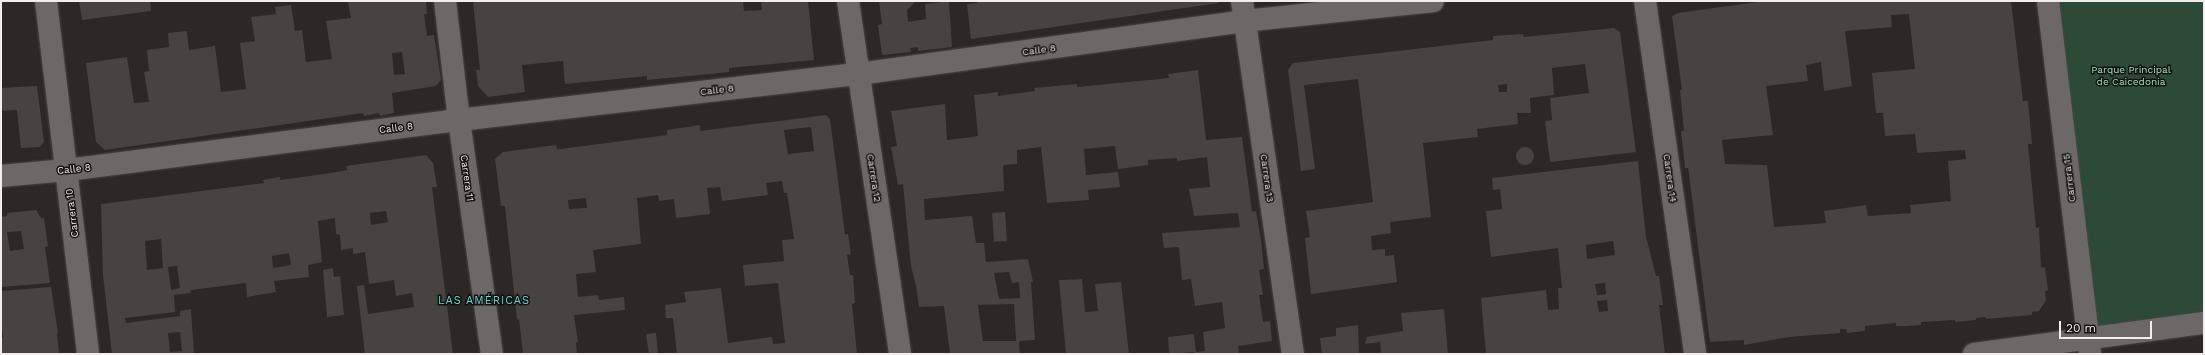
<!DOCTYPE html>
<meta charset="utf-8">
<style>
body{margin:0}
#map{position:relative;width:2205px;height:355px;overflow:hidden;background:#2b2825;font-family:"Work Sans",sans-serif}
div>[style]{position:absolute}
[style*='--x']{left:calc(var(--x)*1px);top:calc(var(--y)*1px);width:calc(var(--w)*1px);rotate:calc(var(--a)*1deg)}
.green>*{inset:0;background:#2d4938}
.building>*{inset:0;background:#474340;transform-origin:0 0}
.round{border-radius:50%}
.roads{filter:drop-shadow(0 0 1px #494644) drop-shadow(0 0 1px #494644)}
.minor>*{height:22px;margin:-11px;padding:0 11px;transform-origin:11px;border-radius:11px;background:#6c6865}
span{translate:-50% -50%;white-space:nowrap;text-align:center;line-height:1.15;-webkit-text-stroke:3px #131110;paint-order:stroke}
.street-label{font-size:10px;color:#f1efed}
.park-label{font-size:10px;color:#9de3b7}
.neighbourhood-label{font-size:11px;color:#6bd7d1;letter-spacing:1px}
.frame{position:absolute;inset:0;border:2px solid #f1efed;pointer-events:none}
.scale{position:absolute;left:2059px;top:321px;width:93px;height:18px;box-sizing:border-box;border:2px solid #f1efed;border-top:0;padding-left:5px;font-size:12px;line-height:14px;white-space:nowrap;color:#f1efed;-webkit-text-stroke:3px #131110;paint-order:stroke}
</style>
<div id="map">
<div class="green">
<div style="clip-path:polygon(2048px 1px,2204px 1px,2204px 323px,2087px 337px)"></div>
</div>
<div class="building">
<div style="clip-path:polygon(79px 1px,150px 1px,151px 11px,82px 20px)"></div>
<div style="clip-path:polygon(evenodd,355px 1px,426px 1px,427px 14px,424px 14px,427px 36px,434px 35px,441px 80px,436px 86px,392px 93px,394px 113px,380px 116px,379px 113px,364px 116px,363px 113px,105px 150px,96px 142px,86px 63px,127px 57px,134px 103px,149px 102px,144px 72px,149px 71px,147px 50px,169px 47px,168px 33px,187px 31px,189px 50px,215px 46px,221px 92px,246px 89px,240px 43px,255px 41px,251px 17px,276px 14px,275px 7px,291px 5px,295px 31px,302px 30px,306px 62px,332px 59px,326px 21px,351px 18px,348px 2px,355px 1px,402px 52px,405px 74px,394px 75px,392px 53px,402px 52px)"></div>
<div style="clip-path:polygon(473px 1px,743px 1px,744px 11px,762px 10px,761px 1px,808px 1px,814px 60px,729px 68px,729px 72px,699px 75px,647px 80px,647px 76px,565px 84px,563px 61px,522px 65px,525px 92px,488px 97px,478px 86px,476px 70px,480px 70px)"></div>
<div style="clip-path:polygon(879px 1px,916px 1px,907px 10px,908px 22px,926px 19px,925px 4px,949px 1px,952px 47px,918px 51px,918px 47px,910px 48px,911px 52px,882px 55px,878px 25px,882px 24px)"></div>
<div style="clip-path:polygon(977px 1px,1219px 1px,1219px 3px,971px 39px,967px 4px,977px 3px)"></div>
<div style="clip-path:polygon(evenodd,1765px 1px,2011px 1px,2023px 101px,2028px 101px,2032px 144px,2028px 144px,2036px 228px,2039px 227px,2041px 268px,2045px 267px,2048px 290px,2045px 291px,2046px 300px,2039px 311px,2032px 312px,2032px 315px,1986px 319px,1986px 317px,1976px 318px,1976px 320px,1955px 322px,1955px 320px,1921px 322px,1921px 325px,1906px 326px,1896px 326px,1896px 323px,1874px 325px,1865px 326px,1865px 331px,1847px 333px,1846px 329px,1840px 329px,1840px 333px,1789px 337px,1744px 345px,1744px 340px,1710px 342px,1689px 174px,1688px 168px,1685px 168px,1681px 131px,1684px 131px,1680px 90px,1682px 90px,1672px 16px,1678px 13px,1765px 1px,1909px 14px,1915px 69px,1872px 73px,1876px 113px,1883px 113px,1885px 136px,1915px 134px,1917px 153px,1965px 150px,1966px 159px,1948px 161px,1951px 201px,1910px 205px,1911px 213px,1868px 216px,1866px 205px,1824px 211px,1826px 223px,1774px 227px,1767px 165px,1725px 164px,1722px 140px,1773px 135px,1766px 86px,1808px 81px,1806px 65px,1821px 62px,1824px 91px,1852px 86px,1845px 31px,1892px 27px,1891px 15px,1909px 14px)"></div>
<div style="clip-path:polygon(evenodd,1614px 28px,1620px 32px,1636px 152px,1550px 162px,1545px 121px,1552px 120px,1550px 98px,1589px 93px,1585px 64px,1552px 68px,1554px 95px,1530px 98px,1531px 113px,1517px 113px,1518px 124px,1477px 129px,1478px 137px,1423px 143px,1431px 217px,1390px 222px,1391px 233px,1371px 236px,1372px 250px,1385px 249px,1385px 256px,1394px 255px,1397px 282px,1311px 294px,1305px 238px,1310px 237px,1306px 211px,1373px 202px,1358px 79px,1304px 85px,1315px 169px,1301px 171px,1288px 70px,1293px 63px,1493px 40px,1493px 36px,1523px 34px,1524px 37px,1614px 28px,1507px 84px,1507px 92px,1499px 92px,1498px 85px,1507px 84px)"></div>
<div style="clip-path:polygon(evenodd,1198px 70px,1206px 140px,1242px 137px,1252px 212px,1256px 211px,1261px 240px,1264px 269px,1259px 270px,1263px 295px,1259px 295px,1263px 322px,1270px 321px,1272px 341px,1238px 346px,1239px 354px,1194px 354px,1194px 352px,1169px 354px,1168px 337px,1194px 334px,1196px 352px,1205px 351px,1203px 332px,1225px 328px,1222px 302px,1195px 306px,1191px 279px,1182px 280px,1179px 247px,1164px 248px,1162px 233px,1240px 227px,1238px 213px,1194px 216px,1189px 189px,1210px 187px,1207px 157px,1177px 161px,1177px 158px,1148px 160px,1148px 165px,1118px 169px,1115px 146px,1084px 149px,1086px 175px,1118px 172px,1120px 187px,1088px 190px,1089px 200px,1047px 203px,1041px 147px,1017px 150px,1017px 164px,1003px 165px,1004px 191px,924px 199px,925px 220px,972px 216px,976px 243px,984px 243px,986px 262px,1028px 259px,1033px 282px,1031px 282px,1035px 340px,1019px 341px,1020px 354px,950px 354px,944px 306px,919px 307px,916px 286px,911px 266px,903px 184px,898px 185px,891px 147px,897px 146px,891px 111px,945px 104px,947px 140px,965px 138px,978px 136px,974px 95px,998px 92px,998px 96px,1035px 91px,1034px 88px,1077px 84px,1077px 87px,1169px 78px,1168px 74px,1198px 70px,1009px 272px,1012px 283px,1019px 282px,1020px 298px,999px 299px,994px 273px,1009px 272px,1198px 70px,1014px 304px,1016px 341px,983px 341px,978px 305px,1014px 304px)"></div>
<div style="clip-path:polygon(37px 86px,44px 142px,40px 147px,21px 148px,17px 110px,1px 111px,1px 88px)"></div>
<div style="clip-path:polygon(evenodd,826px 115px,830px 119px,845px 234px,848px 234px,851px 254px,847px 255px,850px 275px,853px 275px,855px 303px,852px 304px,857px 354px,677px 354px,673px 318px,666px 318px,665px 305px,686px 302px,684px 292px,721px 288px,728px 343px,772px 337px,773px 344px,785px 343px,778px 283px,745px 286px,743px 265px,784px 261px,782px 240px,794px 239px,787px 193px,784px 193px,782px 181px,766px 183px,768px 195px,722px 201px,720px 187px,707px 188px,710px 214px,676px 218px,674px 199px,659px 201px,658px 195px,637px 198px,641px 244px,593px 250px,596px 272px,576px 274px,578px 297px,598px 295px,599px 300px,624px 297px,625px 310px,574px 315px,578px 342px,576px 342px,577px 354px,523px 354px,519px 319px,517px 320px,505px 206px,501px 206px,495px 159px,503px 152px,556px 145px,557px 149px,561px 149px,667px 135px,667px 130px,700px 125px,700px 131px,826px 115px,811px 127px,814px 151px,788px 154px,784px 130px,811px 127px,826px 115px,586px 198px,587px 208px,569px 209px,568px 200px,586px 198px)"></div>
<div class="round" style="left:1516px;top:147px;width:18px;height:18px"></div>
<div style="clip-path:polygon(evenodd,426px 155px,433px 163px,437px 187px,432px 187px,453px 354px,365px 354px,357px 286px,364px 285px,368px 314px,414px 307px,412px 293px,396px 296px,394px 280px,369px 284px,365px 252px,353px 254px,353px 248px,341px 250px,340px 235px,336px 234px,335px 218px,318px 221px,322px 262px,308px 265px,309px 277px,274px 281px,276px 292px,247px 297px,246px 283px,191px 290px,190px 293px,174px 295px,175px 312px,125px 318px,126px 323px,180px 316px,180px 311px,191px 309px,194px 354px,112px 354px,103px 275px,101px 204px,264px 183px,263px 180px,280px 177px,280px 180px,331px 173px,347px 170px,346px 166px,426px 155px,386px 211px,388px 222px,371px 225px,370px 213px,386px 211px,426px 155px,161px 239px,163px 268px,147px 270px,145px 241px,161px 239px,426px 155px,289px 253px,291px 265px,273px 268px,272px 256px,289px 253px,426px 155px,177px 266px,180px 288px,171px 290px,168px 267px,177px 266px,426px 155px,180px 332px,182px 351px,170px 352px,168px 333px,180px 332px)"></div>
<div style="clip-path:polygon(evenodd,1638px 161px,1646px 237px,1656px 276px,1659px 276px,1663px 305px,1659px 305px,1665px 354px,1486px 354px,1481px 298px,1546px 290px,1548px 310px,1559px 309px,1558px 288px,1562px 288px,1558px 248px,1491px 257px,1486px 211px,1502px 209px,1500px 189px,1493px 190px,1492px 178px,1638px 161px,1613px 241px,1615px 255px,1587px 259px,1586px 245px,1613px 241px,1638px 161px,1605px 283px,1606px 294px,1597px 295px,1595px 284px,1605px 283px,1638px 161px,1607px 300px,1608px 311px,1599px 312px,1597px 301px,1607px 300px)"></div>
<div style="clip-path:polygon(evenodd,36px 210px,41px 218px,44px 218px,48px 246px,45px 247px,50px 283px,1px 287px,1px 217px,7px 216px,7px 213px,36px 210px,21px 231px,24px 249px,10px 251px,7px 232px,21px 231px)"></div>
<div style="left:1005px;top:212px;width:29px;height:13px;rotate:86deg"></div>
<div style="clip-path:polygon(333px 268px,334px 277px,340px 276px,344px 315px,327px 317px,323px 270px)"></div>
<div style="clip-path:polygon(1082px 279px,1085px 312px,1098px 311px,1095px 284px,1121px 282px,1129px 354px,1066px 354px,1059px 280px)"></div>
<div style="clip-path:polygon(51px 287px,58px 333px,57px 333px,59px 354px,1px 354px,1px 337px,3px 337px,1px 321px,1px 291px)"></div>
<div style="clip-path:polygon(1444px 309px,1448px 354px,1381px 354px,1380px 342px,1365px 344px,1367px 337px,1403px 331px,1401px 313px)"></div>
<div style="clip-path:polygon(1358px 325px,1359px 354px,1322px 354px,1320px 338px,1336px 336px,1336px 328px)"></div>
<div style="clip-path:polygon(656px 333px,658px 354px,649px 354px,646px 334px)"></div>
</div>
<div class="roads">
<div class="minor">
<div style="--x:46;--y:1;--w:355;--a:83.2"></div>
<div style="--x:445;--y:1;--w:120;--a:83.3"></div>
<div style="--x:459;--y:120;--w:236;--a:82"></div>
<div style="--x:848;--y:1;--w:357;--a:81.6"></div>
<div style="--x:1242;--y:1;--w:357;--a:81.8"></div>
<div style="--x:1645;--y:1;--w:357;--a:81.9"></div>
<div style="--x:2048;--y:1;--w:355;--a:83.2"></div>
<div style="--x:1;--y:176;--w:66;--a:-5.2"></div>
<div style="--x:67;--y:170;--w:395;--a:-7.3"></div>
<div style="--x:459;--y:120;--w:402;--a:-6.6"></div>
<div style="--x:858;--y:74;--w:390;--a:-7.8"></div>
<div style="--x:1244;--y:21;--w:190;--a:-6"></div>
<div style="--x:1974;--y:354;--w:232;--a:-7.7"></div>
</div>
</div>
<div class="street-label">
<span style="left:1039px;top:50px;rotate:-8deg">Calle 8</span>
<span style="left:717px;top:90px;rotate:-7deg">Calle 8</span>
<span style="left:396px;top:128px;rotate:-7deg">Calle 8</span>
<span style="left:74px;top:169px;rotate:-6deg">Calle 8</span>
<span style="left:467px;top:178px;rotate:82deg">Carrera 11</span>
<span style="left:874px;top:178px;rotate:81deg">Carrera 12</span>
<span style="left:1267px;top:178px;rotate:82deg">Carrera 13</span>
<span style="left:1670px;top:178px;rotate:82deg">Carrera 14</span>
<span style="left:2069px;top:178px;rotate:-97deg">Carrera 15</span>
<span style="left:72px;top:213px;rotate:-97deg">Carrera 10</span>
</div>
<div class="park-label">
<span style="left:2131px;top:75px">Parque Principal<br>de Caicedonia</span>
</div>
<div class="neighbourhood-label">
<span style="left:484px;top:301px">LAS AMÉRICAS</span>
</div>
<div class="frame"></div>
<div class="scale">20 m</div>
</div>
